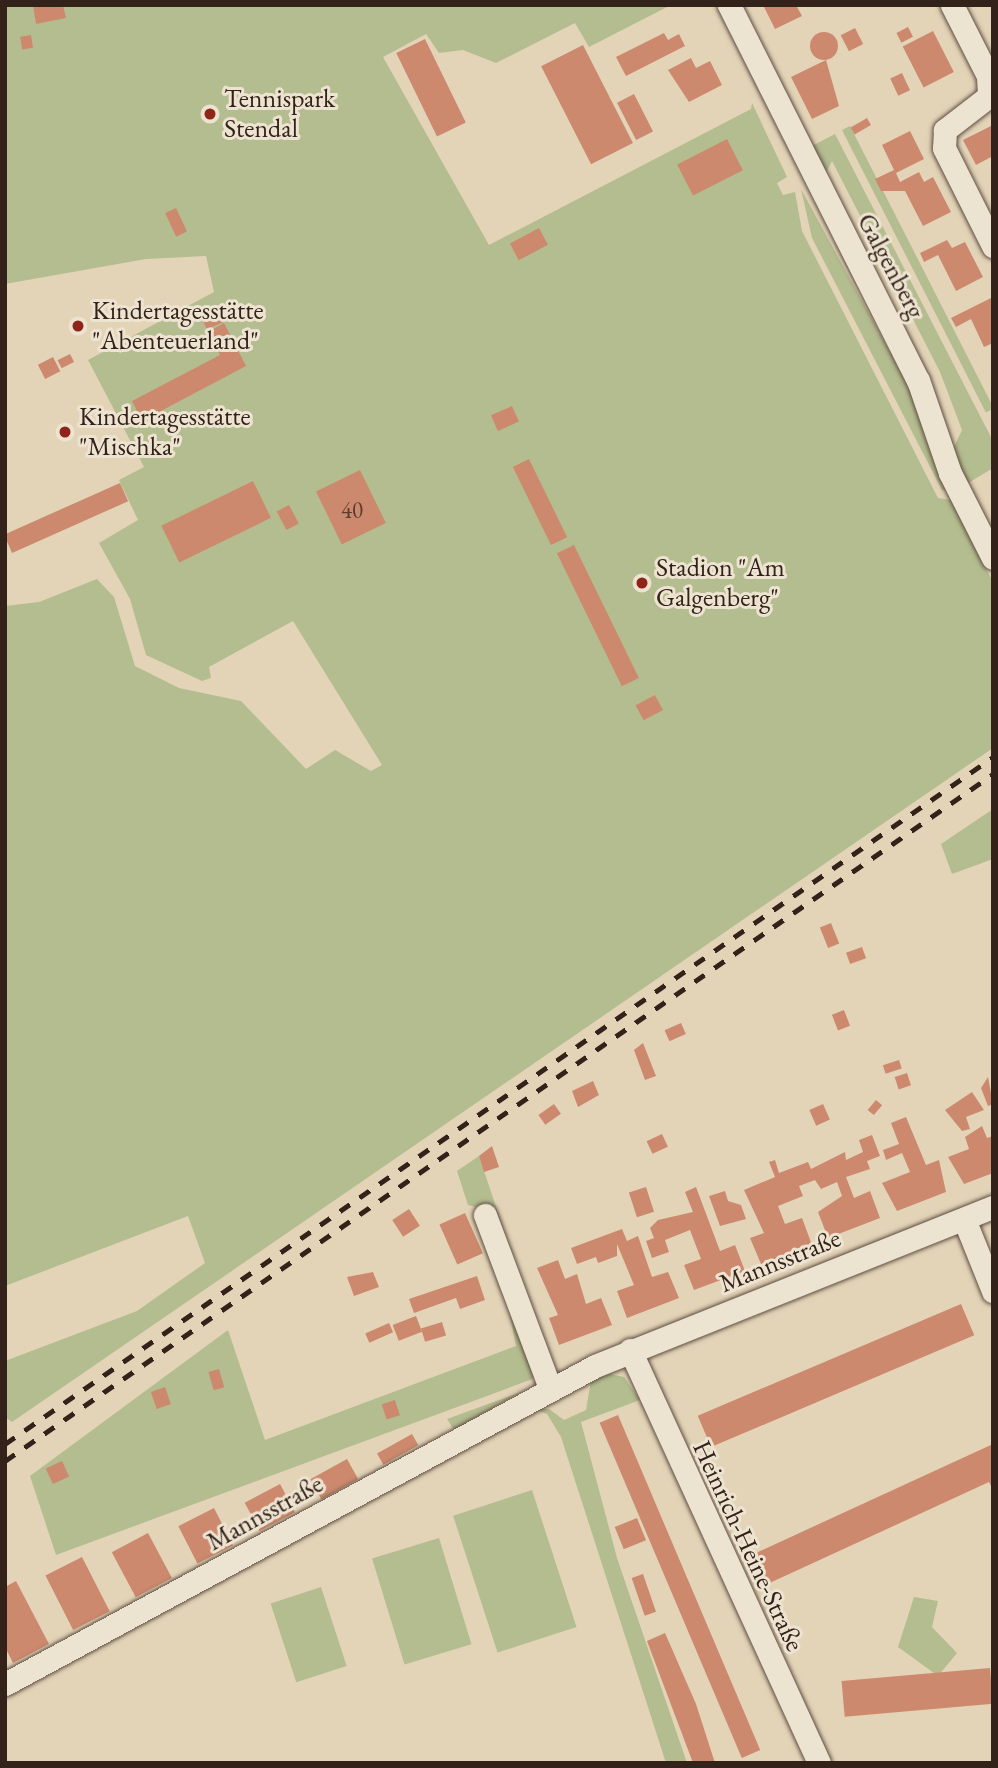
<!DOCTYPE html>
<meta charset="utf-8">
<style>
body{margin:0}
#map{position:relative;width:998px;height:1768px;overflow:hidden;background:#e3d4b8;font-family:"EB Garamond",serif}
div>[style]{position:absolute}
[style*='--x']{left:calc(var(--x)*1px);top:calc(var(--y)*1px);width:calc(var(--w)*1px);rotate:calc(var(--a)*1deg)}
.green>*{inset:0;background:#b4bd8f;transform-origin:0 0}
.building>*{inset:0;background:#cd896e;transform-origin:0 0}
.round{border-radius:50%}
.roads{filter:drop-shadow(0 0 2px #5f4e41) drop-shadow(0 0 2px #5f4e41)}
.street>*{height:23px;margin:-11.5px;padding:0 11.5px;transform-origin:11.5px;border-radius:11.5px;background:#ede3d1}
.rail>*{height:5px;margin-top:-2.5px;transform-origin:0;background:repeating-linear-gradient(90deg,#332219 0 12px,transparent 0 24px)}
.dots>*{width:19px;height:19px;translate:-50% -50%;box-sizing:border-box;border:4px solid #ede3d1;border-radius:50%}
span{translate:-50% -50%;white-space:nowrap;text-align:center;line-height:1.15;-webkit-text-stroke:6px #ede3d1;paint-order:stroke}
.number-label{font-size:23px;color:#5a3c2e}
.number-label span{-webkit-text-stroke-width:0}
.poi-label{font-size:26px;color:#332219}
.left{translate:0 -50%;text-align:left}
.street-label{font-size:26px;color:#332219}
.frame{position:absolute;inset:0;border:7px solid #332219;pointer-events:none}
</style>
<div id="map">
<div class="green">
<div style="clip-path:polygon(5px 5px,671px 5px,589px 47px,575px 23px,496px 63px,463px 50px,439px 53px,426px 34px,383px 57px,489px 245px,751px 109px,752px 103px,787px 177px,777px 183px,783px 195px,795px 192px,802px 231px,938px 498px,951px 500px,993px 582px,993px 748px,12px 1422px,5px 1417px,5px 1361px,137px 1311px,205px 1263px,188px 1216px,5px 1286px,5px 606px,39px 602px,97px 579px,114px 597px,135px 666px,179px 688px,241px 701px,306px 769px,335px 750px,371px 771px,382px 765px,293px 621px,209px 667px,211px 678px,202px 681px,146px 655px,130px 599px,99px 543px,138px 520px,119px 480px,144px 467px,88px 360px,214px 292px,206px 256px,146px 259px,5px 284px)"></div>
<div style="left:850px;top:126px;width:317px;height:9px;rotate:63deg"></div>
<div style="clip-path:polygon(835px 134px,993px 441px,993px 468px,965px 485px,952px 451px,962px 430px,940px 372px,832px 161px,823px 179px,808px 148px)"></div>
<div style="clip-path:polygon(801px 189px,909px 387px,948px 491px,942px 490px,812px 238px)"></div>
<div style="clip-path:polygon(993px 809px,993px 859px,952px 874px,941px 844px)"></div>
<div style="clip-path:polygon(479px 1156px,520px 1278px,483px 1209px,468px 1205px,457px 1171px)"></div>
<div style="clip-path:polygon(509px 1311px,535px 1377px,530px 1380px,56px 1555px,30px 1476px,228px 1330px,265px 1440px,516px 1346px)"></div>
<div style="clip-path:polygon(606px 1373px,624px 1377px,640px 1400px,581px 1422px,617px 1558px,687px 1763px,666px 1763px,561px 1437px,547px 1414px,534px 1409px,549px 1409px,564px 1420px,586px 1410px,591px 1381px)"></div>
<div style="clip-path:polygon(521px 1392px,454px 1430px,447px 1419px)"></div>
<div style="left:532px;top:1490px;width:144px;height:83px;rotate:72deg"></div>
<div style="left:439px;top:1538px;width:111px;height:70px;rotate:73deg"></div>
<div style="left:321px;top:1587px;width:83px;height:53px;rotate:72deg"></div>
<div style="clip-path:polygon(914px 1597px,938px 1601px,932px 1627px,957px 1653px,938px 1676px,898px 1647px)"></div>
</div>
<div class="building">
<div style="clip-path:polygon(33px 5px,63px 5px,66px 18px,36px 24px)"></div>
<div style="clip-path:polygon(763px 5px,796px 5px,802px 16px,775px 29px)"></div>
<div style="left:908px;top:27px;width:11px;height:13px;rotate:63deg"></div>
<div style="left:855px;top:28px;width:18px;height:16px;rotate:63deg"></div>
<div style="left:933px;top:31px;width:46px;height:34px;rotate:63deg"></div>
<div class="round" style="left:810px;top:32px;width:28px;height:28px"></div>
<div style="clip-path:polygon(664px 33px,668px 40px,679px 34px,685px 46px,626px 76px,616px 57px)"></div>
<div style="left:31px;top:35px;width:13px;height:11px;rotate:81deg"></div>
<div style="left:425px;top:39px;width:93px;height:32px;rotate:64deg"></div>
<div style="left:583px;top:45px;width:110px;height:47px;rotate:63deg"></div>
<div style="clip-path:polygon(691px 58px,696px 68px,710px 61px,722px 85px,689px 102px,668px 70px)"></div>
<div style="clip-path:polygon(826px 60px,839px 106px,812px 119px,791px 77px)"></div>
<div style="left:902px;top:73px;width:19px;height:13px;rotate:65deg"></div>
<div style="left:634px;top:94px;width:42px;height:19px;rotate:63deg"></div>
<div style="left:867px;top:118px;width:8px;height:19px;rotate:60deg"></div>
<div style="clip-path:polygon(993px 125px,993px 156px,976px 165px,963px 140px)"></div>
<div style="clip-path:polygon(910px 131px,924px 159px,896px 173px,900px 182px,919px 172px,924px 182px,933px 177px,951px 212px,923px 226px,905px 191px,881px 191px,875px 179px,894px 170px,882px 145px)"></div>
<div style="left:727px;top:139px;width:35px;height:56px;rotate:63deg"></div>
<div style="left:176px;top:208px;width:26px;height:12px;rotate:65deg"></div>
<div style="left:539px;top:228px;width:19px;height:33px;rotate:62deg"></div>
<div style="clip-path:polygon(947px 240px,952px 248px,965px 242px,983px 277px,956px 291px,938px 255px,924px 262px,920px 253px)"></div>
<div style="clip-path:polygon(993px 297px,993px 343px,984px 347px,971px 319px,956px 327px,951px 318px)"></div>
<div style="left:217px;top:306px;width:17px;height:19px;rotate:65deg"></div>
<div style="clip-path:polygon(224px 323px,246px 366px,142px 421px,132px 401px,220px 355px,208px 332px)"></div>
<div style="left:70px;top:354px;width:9px;height:14px;rotate:63deg"></div>
<div style="left:53px;top:357px;width:16px;height:17px;rotate:63deg"></div>
<div style="left:512px;top:406px;width:17px;height:23px;rotate:66deg"></div>
<div style="left:529px;top:459px;width:87px;height:18px;rotate:64deg"></div>
<div style="left:360px;top:470px;width:59px;height:49px;rotate:64deg"></div>
<div style="left:253px;top:481px;width:41px;height:102px;rotate:64deg"></div>
<div style="left:120px;top:483px;width:20px;height:127px;rotate:66deg"></div>
<div style="left:289px;top:505px;width:21px;height:14px;rotate:62deg"></div>
<div style="left:574px;top:545px;width:148px;height:19px;rotate:64deg"></div>
<div style="left:655px;top:695px;width:17px;height:22px;rotate:62deg"></div>
<div style="left:831px;top:923px;width:22px;height:12px;rotate:68deg"></div>
<div style="left:862px;top:947px;width:12px;height:17px;rotate:70deg"></div>
<div style="left:844px;top:1010px;width:17px;height:13px;rotate:69deg"></div>
<div style="left:681px;top:1023px;width:12px;height:18px;rotate:66deg"></div>
<div style="clip-path:polygon(643px 1043px,656px 1076px,645px 1080px,634px 1050px)"></div>
<div style="left:899px;top:1060px;width:9px;height:17px;rotate:72deg"></div>
<div style="left:907px;top:1073px;width:13px;height:13px;rotate:72deg"></div>
<div style="clip-path:polygon(988px 1077px,993px 1104px,988px 1106px,981px 1088px)"></div>
<div style="clip-path:polygon(593px 1081px,599px 1095px,578px 1107px,572px 1091px)"></div>
<div style="clip-path:polygon(972px 1092px,984px 1110px,966px 1117px,970px 1129px,962px 1131px,945px 1110px)"></div>
<div style="left:876px;top:1100px;width:8px;height:13px;rotate:40deg"></div>
<div style="left:554px;top:1104px;width:12px;height:19px;rotate:55deg"></div>
<div style="left:823px;top:1104px;width:17px;height:15px;rotate:66deg"></div>
<div style="clip-path:polygon(906px 1117px,926px 1165px,939px 1160px,946px 1192px,897px 1211px,882px 1183px,910px 1172px,902px 1153px,886px 1160px,883px 1150px,899px 1144px,891px 1123px)"></div>
<div style="clip-path:polygon(982px 1126px,987px 1138px,993px 1136px,993px 1173px,964px 1184px,948px 1157px,969px 1149px,965px 1137px)"></div>
<div style="left:662px;top:1134px;width:14px;height:17px;rotate:65deg"></div>
<div style="clip-path:polygon(872px 1135px,880px 1156px,867px 1161px,870px 1169px,846px 1177px,854px 1198px,870px 1191px,880px 1218px,828px 1238px,818px 1212px,842px 1196px,837px 1182px,821px 1189px,815px 1180px,799px 1186px,803px 1196px,778px 1206px,785px 1224px,802px 1218px,812px 1245px,761px 1264px,750px 1238px,764px 1233px,744px 1190px,775px 1177px,769px 1162px,775px 1160px,779px 1173px,808px 1162px,811px 1169px,845px 1152px,846px 1160px,863px 1152px,859px 1140px)"></div>
<div style="clip-path:polygon(492px 1146px,499px 1167px,484px 1172px,479px 1156px)"></div>
<div style="left:646px;top:1187px;width:26px;height:18px;rotate:72deg"></div>
<div style="clip-path:polygon(696px 1187px,720px 1251px,735px 1245px,745px 1271px,694px 1290px,684px 1265px,701px 1259px,690px 1230px,665px 1240px,669px 1252px,652px 1258px,646px 1241px,654px 1238px,650px 1228px,658px 1220px,693px 1212px,685px 1192px)"></div>
<div style="clip-path:polygon(725px 1191px,728px 1201px,741px 1205px,746px 1219px,720px 1226px,709px 1196px)"></div>
<div style="left:409px;top:1209px;width:20px;height:20px;rotate:57deg"></div>
<div style="left:465px;top:1213px;width:44px;height:28px;rotate:66deg"></div>
<div style="clip-path:polygon(622px 1229px,627px 1241px,638px 1236px,652px 1277px,668px 1272px,679px 1298px,627px 1318px,617px 1291px,634px 1285px,617px 1244px,617px 1256px,598px 1263px,596px 1257px,577px 1264px,571px 1248px)"></div>
<div style="clip-path:polygon(558px 1260px,565px 1279px,577px 1274px,586px 1304px,601px 1298px,612px 1325px,559px 1345px,549px 1318px,558px 1315px,537px 1268px)"></div>
<div style="clip-path:polygon(373px 1272px,379px 1287px,354px 1296px,347px 1277px)"></div>
<div style="clip-path:polygon(477px 1276px,485px 1300px,460px 1309px,456px 1298px,414px 1313px,409px 1299px)"></div>
<div style="left:961px;top:1304px;width:34px;height:286px;rotate:67deg"></div>
<div style="left:416px;top:1316px;width:17px;height:25px;rotate:69deg"></div>
<div style="left:442px;top:1322px;width:14px;height:22px;rotate:73deg"></div>
<div style="left:389px;top:1323px;width:10px;height:26px;rotate:66deg"></div>
<div style="left:219px;top:1369px;width:19px;height:11px;rotate:74deg"></div>
<div style="left:165px;top:1387px;width:18px;height:15px;rotate:71deg"></div>
<div style="left:395px;top:1400px;width:16px;height:14px;rotate:72deg"></div>
<div style="left:618px;top:1415px;width:364px;height:20px;rotate:67deg"></div>
<div style="left:412px;top:1434px;width:13px;height:40px;rotate:61deg"></div>
<div style="clip-path:polygon(993px 1444px,993px 1490px,989px 1482px,759px 1588px,745px 1558px)"></div>
<div style="left:347px;top:1459px;width:23px;height:42px;rotate:61deg"></div>
<div style="left:62px;top:1461px;width:17px;height:18px;rotate:65deg"></div>
<div style="left:280px;top:1484px;width:32px;height:40px;rotate:62deg"></div>
<div style="left:214px;top:1508px;width:42px;height:40px;rotate:63deg"></div>
<div style="left:637px;top:1518px;width:24px;height:24px;rotate:68deg"></div>
<div style="left:148px;top:1533px;width:51px;height:41px;rotate:62deg"></div>
<div style="left:82px;top:1557px;width:61px;height:41px;rotate:63deg"></div>
<div style="left:643px;top:1574px;width:40px;height:12px;rotate:71deg"></div>
<div style="clip-path:polygon(16px 1581px,49px 1644px,13px 1663px,5px 1647px,5px 1587px)"></div>
<div style="clip-path:polygon(665px 1633px,696px 1704px,715px 1763px,693px 1763px,647px 1641px)"></div>
<div style="left:990px;top:1668px;width:36px;height:149px;rotate:85deg"></div>
</div>
<div class="roads">
<div class="street">
<div style="--x:729;--y:5;--w:420;--a:63.3"></div>
<div style="--x:918;--y:380;--w:98;--a:71"></div>
<div style="--x:950;--y:473;--w:95;--a:63.2"></div>
<div style="--x:952;--y:5;--w:80;--a:63.1"></div>
<div style="--x:988;--y:76;--w:20;--a:87"></div>
<div style="--x:989;--y:96;--w:56;--a:142.3"></div>
<div style="--x:945;--y:130;--w:18;--a:93"></div>
<div style="--x:944;--y:148;--w:110;--a:63.4"></div>
<div style="--x:485;--y:1215;--w:185;--a:69.4"></div>
<div style="--x:964;--y:1219;--w:78;--a:68.1"></div>
<div style="--x:630;--y:1350;--w:454;--a:65.4"></div>
<div style="--x:5;--y:1684;--w:670;--a:-28.32"></div>
<div style="--x:595;--y:1366;--w:429;--a:-21.8"></div>
</div>
</div>
<div class="rail">
<div style="--x:5;--y:1444;--w:1203;--a:-34.81"></div>
<div style="--x:5;--y:1461;--w:1203;--a:-34.81"></div>
</div>
<div class="dots">
<div style="left:210px;top:114px;background:#8f2418"></div>
<div style="left:78px;top:326px;background:#8f2418"></div>
<div style="left:65px;top:432px;background:#8f2418"></div>
<div style="left:642px;top:583px;background:#8f2418"></div>
</div>
<div class="number-label">
<span style="left:352px;top:510px">40</span>
</div>
<div class="poi-label">
<span class="left" style="left:224px;top:114px">Tennispark<br>Stendal</span>
<span class="left" style="left:92px;top:326px">Kindertagesstätte<br>"Abenteuerland"</span>
<span class="left" style="left:79px;top:432px">Kindertagesstätte<br>"Mischka"</span>
<span class="left" style="left:656px;top:583px">Stadion "Am<br>Galgenberg"</span>
</div>
<div class="street-label">
<span style="left:891px;top:266px;rotate:62deg">Galgenberg</span>
<span style="left:780px;top:1261px;rotate:-22deg">Mannsstraße</span>
<span style="left:265px;top:1513px;rotate:-29deg">Mannsstraße</span>
<span style="left:748px;top:1546px;rotate:65deg">Heinrich-Heine-Straße</span>
</div>
<div class="frame"></div>
</div>
